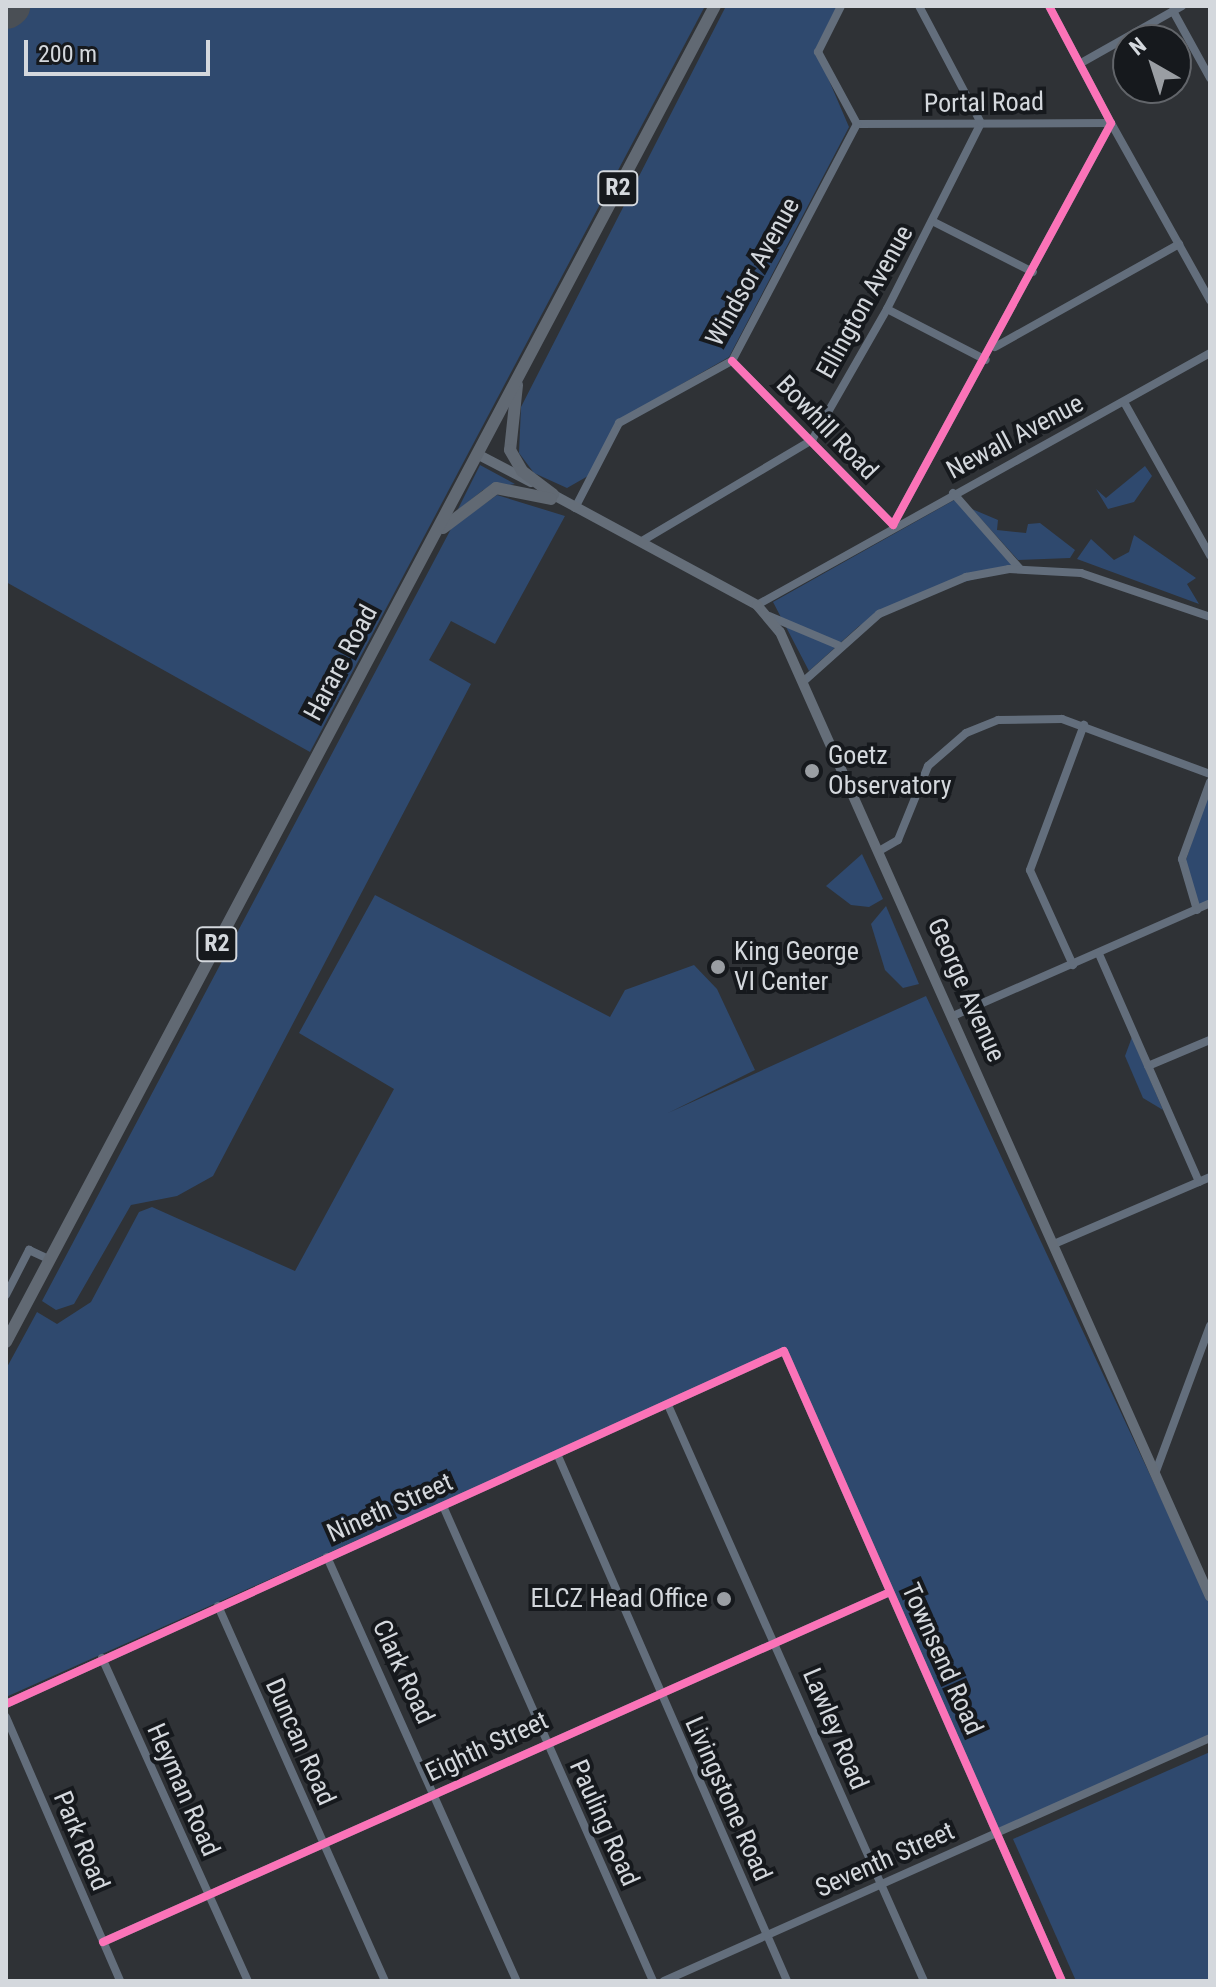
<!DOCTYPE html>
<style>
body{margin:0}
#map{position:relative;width:1216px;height:1987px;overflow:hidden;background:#2f3236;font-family:"Roboto Condensed",sans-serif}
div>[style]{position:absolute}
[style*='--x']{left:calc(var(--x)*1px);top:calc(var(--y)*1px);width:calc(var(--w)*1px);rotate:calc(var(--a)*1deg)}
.green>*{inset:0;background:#2f496e}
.runway>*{height:42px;margin:-21px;padding:0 21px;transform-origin:21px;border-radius:21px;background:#4a4f55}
.minor>*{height:8px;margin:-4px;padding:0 4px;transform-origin:4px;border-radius:4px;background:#636e7c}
.major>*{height:10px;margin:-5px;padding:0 5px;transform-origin:5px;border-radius:5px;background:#656e79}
.highway>*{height:12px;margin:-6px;padding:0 6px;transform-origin:6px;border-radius:6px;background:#616973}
.cycleway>*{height:8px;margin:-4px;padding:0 4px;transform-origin:4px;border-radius:4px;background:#fb73b8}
.dots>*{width:22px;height:22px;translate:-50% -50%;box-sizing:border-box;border:4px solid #16191d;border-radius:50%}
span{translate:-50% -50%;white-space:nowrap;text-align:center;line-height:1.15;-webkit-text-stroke:8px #16191d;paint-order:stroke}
.shield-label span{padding:2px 6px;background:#16191d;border:2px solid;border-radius:6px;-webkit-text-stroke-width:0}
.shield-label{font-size:24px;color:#d4d8dd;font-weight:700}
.street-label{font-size:26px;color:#d4d8dd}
.poi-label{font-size:26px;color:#d4d8dd}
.left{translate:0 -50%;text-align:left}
.right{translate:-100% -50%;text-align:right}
.frame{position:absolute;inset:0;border:8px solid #d4d8dd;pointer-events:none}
.north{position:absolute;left:1112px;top:24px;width:80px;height:80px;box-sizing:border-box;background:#16191d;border:2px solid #62656a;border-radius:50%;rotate:321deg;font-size:22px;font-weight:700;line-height:32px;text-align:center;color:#d4d8dd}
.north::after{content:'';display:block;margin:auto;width:28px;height:36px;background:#9a9ea3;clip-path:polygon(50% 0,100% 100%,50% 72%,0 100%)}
.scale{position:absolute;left:24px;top:40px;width:186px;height:36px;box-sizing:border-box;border:4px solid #d4d8dd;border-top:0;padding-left:10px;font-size:24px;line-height:28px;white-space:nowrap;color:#d4d8dd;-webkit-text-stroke:6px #16191d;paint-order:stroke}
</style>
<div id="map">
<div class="green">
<div style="clip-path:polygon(6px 6px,705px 6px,310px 752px,6px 582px)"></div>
<div style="clip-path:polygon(726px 6px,838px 6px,816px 50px,849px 127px,729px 357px,619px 420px,588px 476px,567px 488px,534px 473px,519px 453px,521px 407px)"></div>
<div style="clip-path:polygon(480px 465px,515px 484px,483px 490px,457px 511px)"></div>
<div style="clip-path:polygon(1145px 466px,1152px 476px,1134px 502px,1108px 509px,1096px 489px,1106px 498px)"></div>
<div style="clip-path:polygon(497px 495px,565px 516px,495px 644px,451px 621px,429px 660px,471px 684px,213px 1176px,177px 1196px,131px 1205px,74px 1304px,56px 1310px,42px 1301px,452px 527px)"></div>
<div style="clip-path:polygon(956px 499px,1016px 568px,915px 595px,859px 626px,809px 671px,773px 602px)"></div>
<div style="clip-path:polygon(972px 509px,998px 520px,997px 530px,1026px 533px,1028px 524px,1040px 523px,1075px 550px,1070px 558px,1018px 560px)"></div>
<div style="clip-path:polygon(1134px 535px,1196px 578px,1187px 584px,1199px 604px,1077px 559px,1091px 539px,1114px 560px,1129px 552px)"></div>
<div style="clip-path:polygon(1210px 787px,1210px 901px,1198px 907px,1184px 866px)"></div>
<div style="clip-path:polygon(862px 854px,883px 899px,869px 907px,851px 905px,826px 886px)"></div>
<div style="clip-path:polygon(375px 895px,610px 1017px,625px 990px,694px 965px,717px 989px,755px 1070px,668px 1113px,926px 996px,1210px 1603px,1210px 1738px,997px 1832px,785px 1349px,6px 1697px,6px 1369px,37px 1312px,57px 1324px,91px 1302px,139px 1212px,152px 1207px,295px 1271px,394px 1089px,299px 1033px)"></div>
<div style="clip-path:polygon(886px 906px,919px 984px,903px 988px,885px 970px,871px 924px)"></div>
<div style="clip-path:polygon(1132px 1037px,1163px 1110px,1143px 1098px,1125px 1056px)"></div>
<div style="clip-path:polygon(1210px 1752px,1210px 1981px,1076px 1981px,1013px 1839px)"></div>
</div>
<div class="runway">
<div style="--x:6;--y:8;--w:4;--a:-34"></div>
</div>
<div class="minor">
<div style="--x:1173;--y:11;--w:77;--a:61.1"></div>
<div style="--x:1081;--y:63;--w:116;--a:-29.4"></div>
<div style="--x:857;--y:124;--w:254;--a:-0.2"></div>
<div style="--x:1111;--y:123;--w:203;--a:60.8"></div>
<div style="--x:932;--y:221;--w:113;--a:26.8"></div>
<div style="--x:887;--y:309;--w:111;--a:27.3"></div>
<div style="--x:995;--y:347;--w:211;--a:-29.2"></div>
<div style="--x:732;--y:361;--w:230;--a:45.5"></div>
<div style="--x:893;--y:525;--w:457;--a:-61.5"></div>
<div style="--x:1111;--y:123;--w:132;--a:-117.9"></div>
<div style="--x:1124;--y:402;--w:176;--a:60.7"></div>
<div style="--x:953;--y:493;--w:101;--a:48.6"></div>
<div style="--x:575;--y:508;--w:96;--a:-62.6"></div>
<div style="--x:619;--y:423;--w:129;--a:-28.8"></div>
<div style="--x:732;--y:361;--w:268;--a:-62.2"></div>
<div style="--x:857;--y:124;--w:82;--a:-118.4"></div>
<div style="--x:818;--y:52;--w:51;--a:-63.4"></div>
<div style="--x:642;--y:541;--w:198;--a:-30.7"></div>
<div style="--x:812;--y:440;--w:151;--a:-60.2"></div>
<div style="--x:887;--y:309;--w:208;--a:-63.2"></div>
<div style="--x:981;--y:123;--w:132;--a:-117.9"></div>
<div style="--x:757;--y:605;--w:518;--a:-29.09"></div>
<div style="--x:769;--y:616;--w:75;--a:22.8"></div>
<div style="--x:804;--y:681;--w:101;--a:-41.8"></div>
<div style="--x:879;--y:614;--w:95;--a:-23"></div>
<div style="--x:966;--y:577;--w:44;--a:-10.5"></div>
<div style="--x:1009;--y:569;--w:72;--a:3.2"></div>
<div style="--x:1081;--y:573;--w:136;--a:18.8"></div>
<div style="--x:879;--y:851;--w:22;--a:-30"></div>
<div style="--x:898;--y:840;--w:80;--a:-67.9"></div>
<div style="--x:928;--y:766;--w:50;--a:-41"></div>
<div style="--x:966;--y:733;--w:35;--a:-22"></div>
<div style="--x:998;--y:720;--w:64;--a:-0.9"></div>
<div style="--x:1062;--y:719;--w:158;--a:20.4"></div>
<div style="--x:1197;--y:910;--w:53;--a:-106.4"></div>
<div style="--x:1182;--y:859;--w:82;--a:-70"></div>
<div style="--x:1099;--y:954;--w:249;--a:66.3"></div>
<div style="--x:1073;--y:965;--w:104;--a:-114.4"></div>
<div style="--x:1030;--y:870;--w:155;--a:-69.6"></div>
<div style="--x:953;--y:1016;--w:281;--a:-23.7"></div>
<div style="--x:1148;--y:1066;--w:67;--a:-22.8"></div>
<div style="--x:1054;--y:1244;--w:170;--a:-23.2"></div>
<div style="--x:6;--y:1295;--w:51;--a:-62.9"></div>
<div style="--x:29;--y:1250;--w:23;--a:25"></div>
<div style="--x:668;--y:1405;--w:630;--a:66.04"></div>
<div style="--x:558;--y:1456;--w:573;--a:66.43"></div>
<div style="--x:1156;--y:1471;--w:155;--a:-69.6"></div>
<div style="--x:443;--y:1506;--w:519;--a:66.15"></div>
<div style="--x:327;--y:1557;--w:465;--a:65.9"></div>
<div style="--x:218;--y:1606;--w:411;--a:66"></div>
<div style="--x:102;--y:1658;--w:354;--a:65.7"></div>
<div style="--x:6;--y:1704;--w:854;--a:-24.41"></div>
<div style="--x:784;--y:1351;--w:689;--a:66.19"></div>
<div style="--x:6;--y:1717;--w:288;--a:66.6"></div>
<div style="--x:103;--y:1942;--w:861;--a:-23.98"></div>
<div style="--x:664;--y:1981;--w:598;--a:-23.99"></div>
</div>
<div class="major">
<div style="--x:477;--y:454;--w:61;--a:27.4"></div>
<div style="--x:548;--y:492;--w:238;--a:28.4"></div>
<div style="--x:757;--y:605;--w:35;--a:50"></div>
<div style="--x:780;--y:632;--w:1056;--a:65.98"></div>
</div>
<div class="highway">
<div style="--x:517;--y:385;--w:65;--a:96.1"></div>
<div style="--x:510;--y:450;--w:24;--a:60"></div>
<div style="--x:522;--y:471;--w:39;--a:37"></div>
<div style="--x:443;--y:528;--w:66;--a:-37"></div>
<div style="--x:496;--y:488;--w:56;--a:11.3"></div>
<div style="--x:6;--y:1342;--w:1512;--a:-62.05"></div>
</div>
<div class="cycleway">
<div style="--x:732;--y:361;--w:230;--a:45.5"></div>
<div style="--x:893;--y:525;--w:457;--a:-61.5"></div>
<div style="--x:1111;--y:123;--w:132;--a:-117.9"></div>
<div style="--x:6;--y:1704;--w:854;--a:-24.41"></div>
<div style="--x:784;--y:1351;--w:689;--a:66.19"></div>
<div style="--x:103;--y:1942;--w:861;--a:-23.98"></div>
</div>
<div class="dots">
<div style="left:812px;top:771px;background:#9a9ea3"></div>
<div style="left:718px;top:967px;background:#9a9ea3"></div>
<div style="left:724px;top:1599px;background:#9a9ea3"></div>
</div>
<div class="shield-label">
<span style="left:618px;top:188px">R2</span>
<span style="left:217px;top:944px">R2</span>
</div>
<div class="street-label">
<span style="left:984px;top:103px;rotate:-1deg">Portal Road</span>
<span style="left:753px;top:272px;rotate:-61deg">Windsor Avenue</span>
<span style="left:865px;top:302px;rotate:-61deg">Ellington Avenue</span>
<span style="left:827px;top:428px;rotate:46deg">Bowhill Road</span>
<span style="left:1015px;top:437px;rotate:-28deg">Newall Avenue</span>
<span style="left:341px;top:663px;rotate:-62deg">Harare Road</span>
<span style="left:966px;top:990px;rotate:66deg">George Avenue</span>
<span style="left:390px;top:1508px;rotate:-24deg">Nineth Street</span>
<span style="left:942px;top:1659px;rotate:66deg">Townsend Road</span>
<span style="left:403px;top:1672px;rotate:65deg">Clark Road</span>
<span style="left:835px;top:1729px;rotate:67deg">Lawley Road</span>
<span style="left:300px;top:1742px;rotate:66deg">Duncan Road</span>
<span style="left:487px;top:1747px;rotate:-25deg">Eighth Street</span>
<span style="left:183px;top:1790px;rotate:66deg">Heyman Road</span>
<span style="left:728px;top:1799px;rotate:66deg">Livingstone Road</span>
<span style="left:604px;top:1823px;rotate:66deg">Pauling Road</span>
<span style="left:81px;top:1841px;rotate:67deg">Park Road</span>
<span style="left:885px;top:1860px;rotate:-24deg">Seventh Street</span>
</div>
<div class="poi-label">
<span class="left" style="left:828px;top:771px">Goetz<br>Observatory</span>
<span class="left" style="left:734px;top:967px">King George<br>VI Center</span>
<span class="right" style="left:708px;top:1599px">ELCZ Head Office</span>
</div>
<div class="frame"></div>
<div class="north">N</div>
<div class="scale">200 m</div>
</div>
